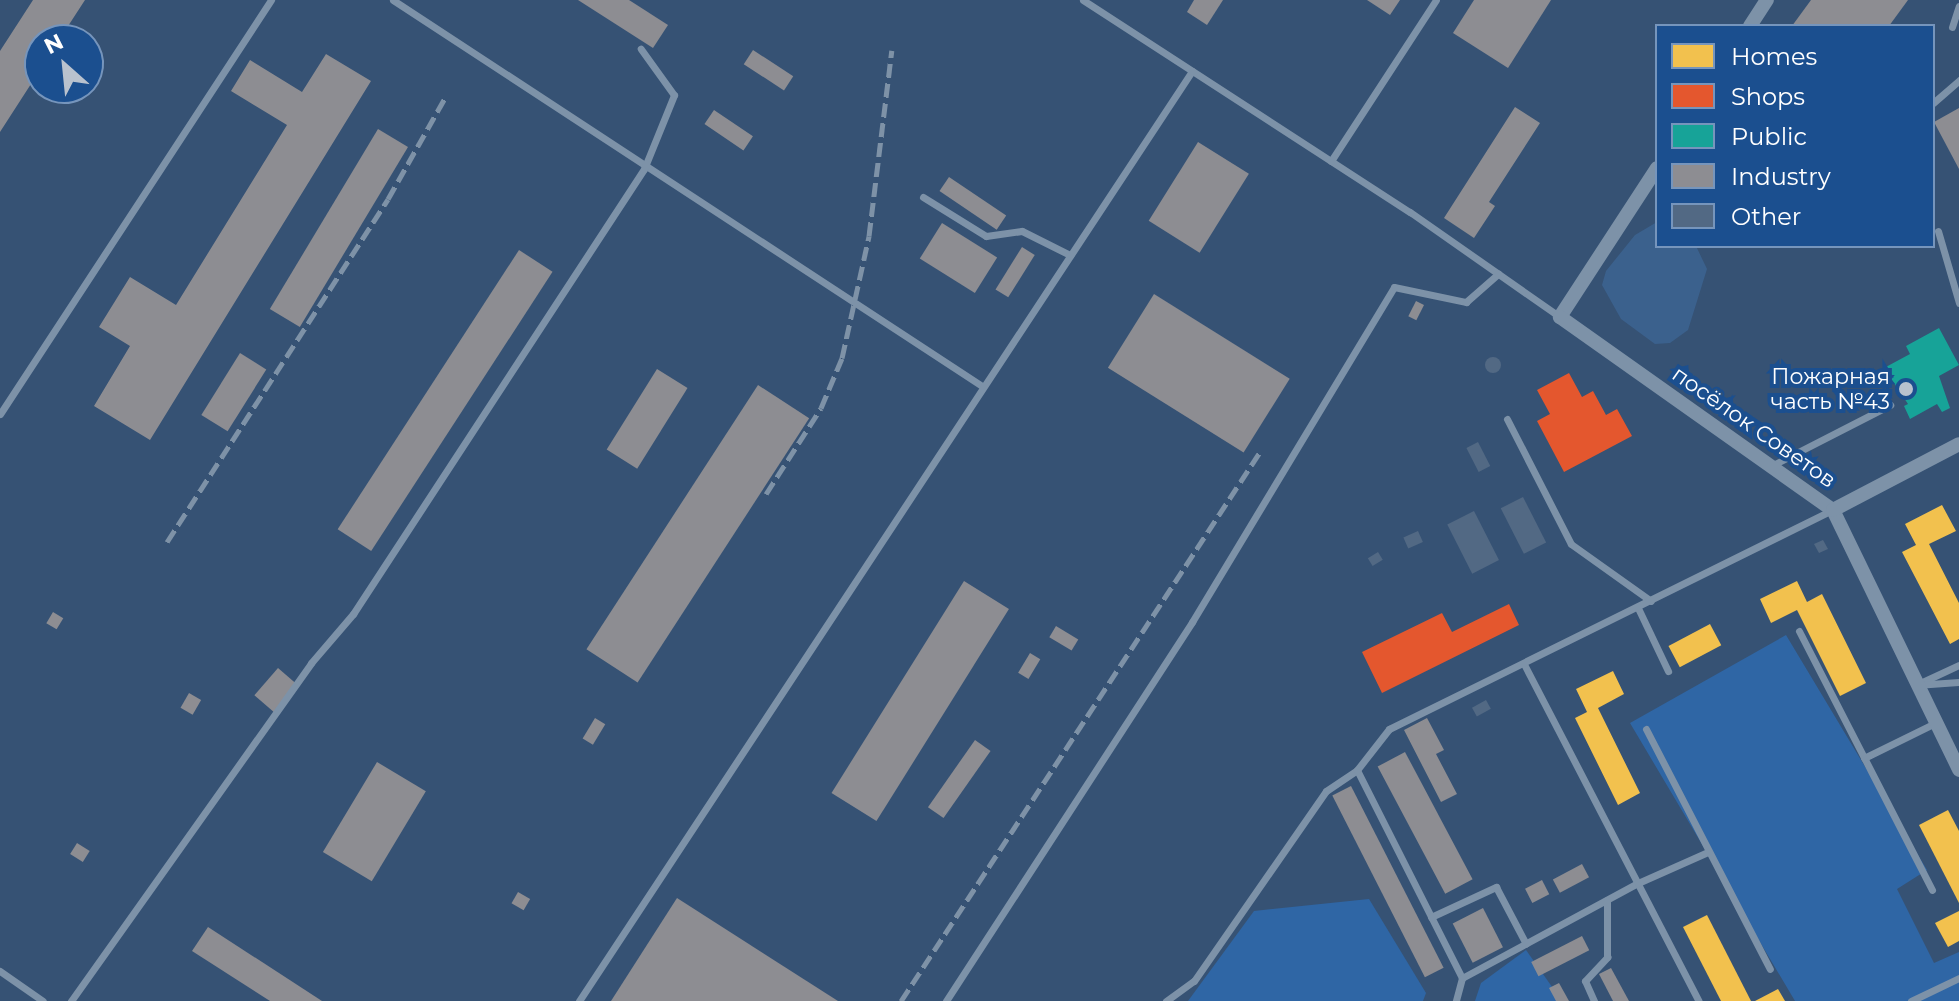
<!DOCTYPE html>
<meta charset="utf-8">
<style>
body{margin:0}
#map{position:relative;width:1959px;height:1001px;overflow:hidden;background:#365274;font-family:Montserrat,sans-serif}
div>[style]{position:absolute}
[style*='--x']{left:calc(var(--x)*1px);top:calc(var(--y)*1px);width:calc(var(--w)*1px);rotate:calc(var(--a)*1deg)}
.green>*{inset:0;background:#2f66a5}
.water>*{inset:0;background:#3b618d}
.homes>*{inset:0;background:#f2c14e;transform-origin:0 0}
.shops>*{inset:0;background:#e4572e}
.public>*{inset:0;background:#17a398}
.industry>*{inset:0;background:#8d8d92;transform-origin:0 0}
.building>*{inset:0;background:#526984;transform-origin:0 0}
.round{border-radius:50%}
.service>*{height:7px;margin:-3.5px;padding:0 3.5px;transform-origin:3.5px;border-radius:3.5px;background:#7d92a8}
.minor>*{height:14px;margin:-7px;padding:0 7px;transform-origin:7px;border-radius:7px;background:#7d92a8}
.rail>*{height:5px;margin-top:-2.5px;transform-origin:0;background:repeating-linear-gradient(90deg,#7e92a7 0 14px,transparent 0 20px)}
.dots>*{width:22px;height:22px;translate:-50% -50%;box-sizing:border-box;border:4px solid #1b4f8f;border-radius:50%}
span{translate:-50% -50%;white-space:nowrap;text-align:center;line-height:1.15;-webkit-text-stroke:8px #1b4f8f;paint-order:stroke}
.poi-label{font-size:22px;color:#fff}
.right{translate:-100% -50%;text-align:right}
.street-label{font-size:22px;color:#fff}
.legend{position:absolute;left:1655px;top:24px;width:280px;height:224px;box-sizing:border-box;background:#1b4f8f;border:2px solid #7695bc;margin:0;padding:10px 14px;list-style:none;font-size:24px;color:#fff}
.legend li{display:flex;align-items:center;gap:16px;height:40px}
.legend b{width:40px;border:2px solid #7695bc}
.north{position:absolute;left:24px;top:24px;width:80px;height:80px;box-sizing:border-box;background:#1b4f8f;border:2px solid #7695bc;border-radius:50%;rotate:333deg;font-size:22px;font-weight:700;line-height:32px;text-align:center;color:#fff}
.north::after{content:'';display:block;margin:auto;width:28px;height:36px;background:#b9c2ce;clip-path:polygon(50% 0,100% 100%,50% 72%,0 100%)}
</style>
<div id="map">
<div class="green">
<div style="clip-path:polygon(1786px 635px,1927px 870px,1897px 889px,1934px 963px,1959px 952px,1959px 1001px,1795px 1001px,1630px 723px)"></div>
<div style="clip-path:polygon(1369px 899px,1426px 993px,1423px 1001px,1188px 1001px,1254px 911px)"></div>
<div style="clip-path:polygon(1526px 950px,1562px 1001px,1475px 1001px,1481px 983px)"></div>
</div>
<div class="water">
<div style="clip-path:polygon(1657px 222px,1657px 246px,1696px 246px,1707px 269px,1688px 330px,1670px 343px,1655px 344px,1621px 319px,1602px 285px,1606px 271px,1635px 235px)"></div>
</div>
<div class="homes">
<div style="clip-path:polygon(1942px 505px,1956px 531px,1929px 544px,1959px 603px,1959px 639px,1950px 644px,1902px 552px,1916px 545px,1905px 524px)"></div>
<div style="clip-path:polygon(1797px 581px,1807px 602px,1822px 594px,1866px 683px,1840px 696px,1797px 610px,1771px 623px,1760px 599px)"></div>
<div style="left:1710px;top:624px;width:24px;height:47px;rotate:62deg"></div>
<div style="clip-path:polygon(1613px 671px,1624px 694px,1598px 708px,1640px 793px,1618px 805px,1575px 718px,1587px 712px,1576px 689px)"></div>
<div style="clip-path:polygon(1948px 810px,1959px 831px,1959px 903px,1919px 825px)"></div>
<div style="clip-path:polygon(1959px 911px,1959px 941px,1948px 947px,1935px 923px)"></div>
<div style="clip-path:polygon(1707px 915px,1751px 1001px,1721px 1001px,1683px 927px)"></div>
<div style="clip-path:polygon(1778px 989px,1785px 1001px,1755px 1001px)"></div>
</div>
<div class="shops">
<div style="clip-path:polygon(1569px 373px,1582px 397px,1593px 391px,1606px 415px,1617px 409px,1632px 436px,1564px 472px,1537px 421px,1550px 414px,1537px 390px)"></div>
<div style="clip-path:polygon(1509px 604px,1519px 625px,1382px 693px,1362px 652px,1442px 613px,1452px 632px)"></div>
</div>
<div class="public">
<div style="clip-path:polygon(1939px 328px,1959px 365px,1939px 376px,1950px 408px,1942px 412px,1937px 404px,1910px 419px,1904px 406px,1908px 404px,1884px 368px,1910px 354px,1906px 346px)"></div>
</div>
<div class="industry">
<div style="clip-path:polygon(33px 0,85px 0,59px 40px,40px 40px,40px 70px,0 132px,0 51px)"></div>
<div style="clip-path:polygon(578px 0,629px 0,668px 25px,653px 48px)"></div>
<div style="clip-path:polygon(1194px 0,1223px 0,1207px 25px,1187px 12px)"></div>
<div style="clip-path:polygon(1367px 0,1400px 0,1390px 15px)"></div>
<div style="clip-path:polygon(1474px 0,1551px 0,1508px 68px,1453px 33px)"></div>
<div style="clip-path:polygon(1811px 0,1908px 0,1889px 26px,1792px 26px)"></div>
<div style="left:753px;top:50px;width:48px;height:17px;rotate:33deg"></div>
<div style="clip-path:polygon(326px 54px,371px 81px,150px 440px,94px 406px,130px 346px,99px 327px,130px 277px,176px 305px,287px 125px,231px 91px,250px 60px,302px 92px)"></div>
<div style="clip-path:polygon(1515px 107px,1540px 123px,1489px 202px,1495px 206px,1474px 238px,1444px 218px)"></div>
<div style="clip-path:polygon(1959px 108px,1959px 169px,1934px 122px)"></div>
<div style="left:714px;top:110px;width:47px;height:17px;rotate:34deg"></div>
<div style="left:378px;top:129px;width:35px;height:210px;rotate:31deg"></div>
<div style="left:1198px;top:142px;width:60px;height:93px;rotate:32deg"></div>
<div style="left:949px;top:177px;width:69px;height:17px;rotate:34deg"></div>
<div style="left:942px;top:223px;width:65px;height:42px;rotate:32deg"></div>
<div style="left:1022px;top:247px;width:15px;height:50px;rotate:32deg"></div>
<div style="left:519px;top:250px;width:40px;height:333px;rotate:33deg"></div>
<div style="left:1154px;top:294px;width:160px;height:87px;rotate:32deg"></div>
<div style="left:1416px;top:301px;width:9px;height:17px;rotate:27deg"></div>
<div style="left:240px;top:353px;width:31px;height:73px;rotate:32deg"></div>
<div style="left:657px;top:369px;width:36px;height:95px;rotate:32deg"></div>
<div style="left:758px;top:385px;width:61px;height:315px;rotate:33deg"></div>
<div style="left:964px;top:581px;width:53px;height:250px;rotate:32deg"></div>
<div style="left:53px;top:612px;width:12px;height:13px;rotate:31deg"></div>
<div style="left:1056px;top:626px;width:26px;height:13px;rotate:31deg"></div>
<div style="left:1030px;top:653px;width:12px;height:23px;rotate:31deg"></div>
<div style="left:278px;top:668px;width:28px;height:36px;rotate:41deg"></div>
<div style="left:189px;top:693px;width:14px;height:17px;rotate:30deg"></div>
<div style="left:595px;top:718px;width:12px;height:24px;rotate:31deg"></div>
<div style="clip-path:polygon(1427px 718px,1444px 750px,1436px 754px,1457px 794px,1441px 802px,1404px 730px)"></div>
<div style="left:975px;top:740px;width:19px;height:82px;rotate:35deg"></div>
<div style="left:1405px;top:752px;width:144px;height:31px;rotate:62deg"></div>
<div style="left:377px;top:762px;width:57px;height:105px;rotate:31deg"></div>
<div style="left:1351px;top:786px;width:204px;height:21px;rotate:63deg"></div>
<div style="left:77px;top:843px;width:15px;height:13px;rotate:32deg"></div>
<div style="left:1582px;top:864px;width:15px;height:33px;rotate:62deg"></div>
<div style="left:1542px;top:880px;width:16px;height:19px;rotate:63deg"></div>
<div style="left:518px;top:892px;width:14px;height:13px;rotate:30deg"></div>
<div style="clip-path:polygon(677px 898px,838px 1001px,611px 1001px)"></div>
<div style="left:1483px;top:908px;width:44px;height:34px;rotate:63deg"></div>
<div style="clip-path:polygon(208px 927px,322px 1001px,270px 1001px,192px 951px)"></div>
<div style="left:1582px;top:936px;width:16px;height:57px;rotate:63deg"></div>
<div style="clip-path:polygon(1611px 968px,1629px 1001px,1613px 1001px,1599px 974px)"></div>
<div style="clip-path:polygon(1559px 983px,1569px 1001px,1556px 1001px,1549px 988px)"></div>
</div>
<div class="building">
<div class="round" style="left:1485px;top:357px;width:16px;height:16px"></div>
<div style="left:1478px;top:442px;width:27px;height:13px;rotate:63deg"></div>
<div style="left:1523px;top:497px;width:51px;height:25px;rotate:63deg"></div>
<div style="left:1474px;top:511px;width:55px;height:30px;rotate:63deg"></div>
<div style="left:1418px;top:531px;width:12px;height:16px;rotate:66deg"></div>
<div style="clip-path:polygon(1823px 540px,1828px 549px,1819px 553px,1814px 544px)"></div>
<div style="left:1378px;top:552px;width:9px;height:12px;rotate:58deg"></div>
<div style="left:1486px;top:700px;width:10px;height:16px;rotate:61deg"></div>
</div>
<div class="service">
<div style="--x:393;--y:0;--w:704;--a:33.24"></div>
<div style="--x:1083;--y:0;--w:390;--a:33"></div>
<div style="--x:1410;--y:212;--w:183;--a:35"></div>
<div style="--x:1952;--y:27;--w:22;--a:-72"></div>
<div style="--x:1933;--y:103;--w:35;--a:-41"></div>
<div style="--x:1331;--y:161;--w:192;--a:-56.9"></div>
<div style="--x:923;--y:197;--w:74;--a:31.8"></div>
<div style="--x:986;--y:236;--w:36;--a:-8"></div>
<div style="--x:1022;--y:231;--w:54;--a:26.6"></div>
<div style="--x:1938;--y:231;--w:75;--a:73.7"></div>
<div style="--x:0;--y:414;--w:495;--a:-56.8"></div>
<div style="--x:1507;--y:419;--w:140;--a:62.9"></div>
<div style="--x:1571;--y:544;--w:98;--a:35.5"></div>
<div style="--x:1771;--y:466;--w:134;--a:-27.1"></div>
<div style="--x:1638;--y:608;--w:70;--a:64.5"></div>
<div style="--x:1799;--y:631;--w:291;--a:62.8"></div>
<div style="--x:1959;--y:665;--w:47;--a:155.1"></div>
<div style="--x:1916;--y:685;--w:43;--a:-4"></div>
<div style="--x:1525;--y:666;--w:377;--a:62.6"></div>
<div style="--x:1646;--y:729;--w:270;--a:62.7"></div>
<div style="--x:1864;--y:758;--w:79;--a:-26.2"></div>
<div style="--x:1357;--y:770;--w:233;--a:63.2"></div>
<div style="--x:1462;--y:978;--w:24;--a:105"></div>
<div style="--x:1431;--y:917;--w:72;--a:-24.8"></div>
<div style="--x:1496;--y:887;--w:64;--a:62.2"></div>
<div style="--x:0;--y:971;--w:52;--a:34.9"></div>
<div style="--x:1462;--y:978;--w:200;--a:-28.4"></div>
<div style="--x:1638;--y:883;--w:77;--a:-23.9"></div>
<div style="--x:71;--y:1001;--w:415;--a:-54.6"></div>
<div style="--x:311;--y:663;--w:65;--a:-49.4"></div>
<div style="--x:353;--y:614;--w:532;--a:-56.82"></div>
<div style="--x:644;--y:169;--w:80;--a:-67.9"></div>
<div style="--x:674;--y:95;--w:57;--a:-125.7"></div>
<div style="--x:579;--y:1001;--w:1114;--a:-56.61"></div>
<div style="--x:946;--y:1001;--w:452;--a:-57"></div>
<div style="--x:1192;--y:622;--w:391;--a:-58.9"></div>
<div style="--x:1394;--y:287;--w:74;--a:11.8"></div>
<div style="--x:1466;--y:302;--w:43;--a:-41.2"></div>
<div style="--x:1166;--y:1001;--w:34;--a:-36"></div>
<div style="--x:1194;--y:981;--w:231;--a:-55.2"></div>
<div style="--x:1326;--y:791;--w:37;--a:-34"></div>
<div style="--x:1357;--y:770;--w:52;--a:-52"></div>
<div style="--x:1389;--y:729;--w:494;--a:-26.3"></div>
<div style="--x:1594;--y:1001;--w:22;--a:-114"></div>
<div style="--x:1585;--y:981;--w:33;--a:-47"></div>
<div style="--x:1607;--y:957;--w:57;--a:-90"></div>
<div style="--x:1911;--y:1001;--w:53;--a:-25.6"></div>
</div>
<div class="minor">
<div style="--x:1750;--y:26;--w:31;--a:-57"></div>
<div style="--x:1657;--y:168;--w:178;--a:123.1"></div>
<div style="--x:1560;--y:317;--w:334;--a:35.3"></div>
<div style="--x:1833;--y:510;--w:289;--a:64.1"></div>
<div style="--x:1833;--y:510;--w:142;--a:-27.6"></div>
</div>
<div class="rail">
<div style="--x:766;--y:494;--w:102;--a:-57.4"></div>
<div style="--x:821;--y:408;--w:54;--a:-67.2"></div>
<div style="--x:842;--y:358;--w:125;--a:-77.5"></div>
<div style="--x:869;--y:236;--w:187;--a:-83"></div>
<div style="--x:167;--y:542;--w:408;--a:-57.2"></div>
<div style="--x:388;--y:199;--w:116;--a:-60.6"></div>
<div style="--x:901;--y:1001;--w:656;--a:-56.82"></div>
</div>
<div class="dots">
<div style="left:1906px;top:389px;background:#b9c2ce"></div>
</div>
<div class="poi-label">
<span class="right" style="left:1890px;top:389px">Пожарная<br>часть №43</span>
</div>
<div class="street-label">
<span style="left:1754px;top:427px;rotate:35deg">посёлок Советов</span>
</div>
<ul class="legend">
<li><b style="height:22px;background:#f2c14e"></b>Homes</li>
<li><b style="height:22px;background:#e4572e"></b>Shops</li>
<li><b style="height:22px;background:#17a398"></b>Public</li>
<li><b style="height:22px;background:#8d8d92"></b>Industry</li>
<li><b style="height:22px;background:#526984"></b>Other</li>
</ul>
<div class="north">N</div>
</div>
